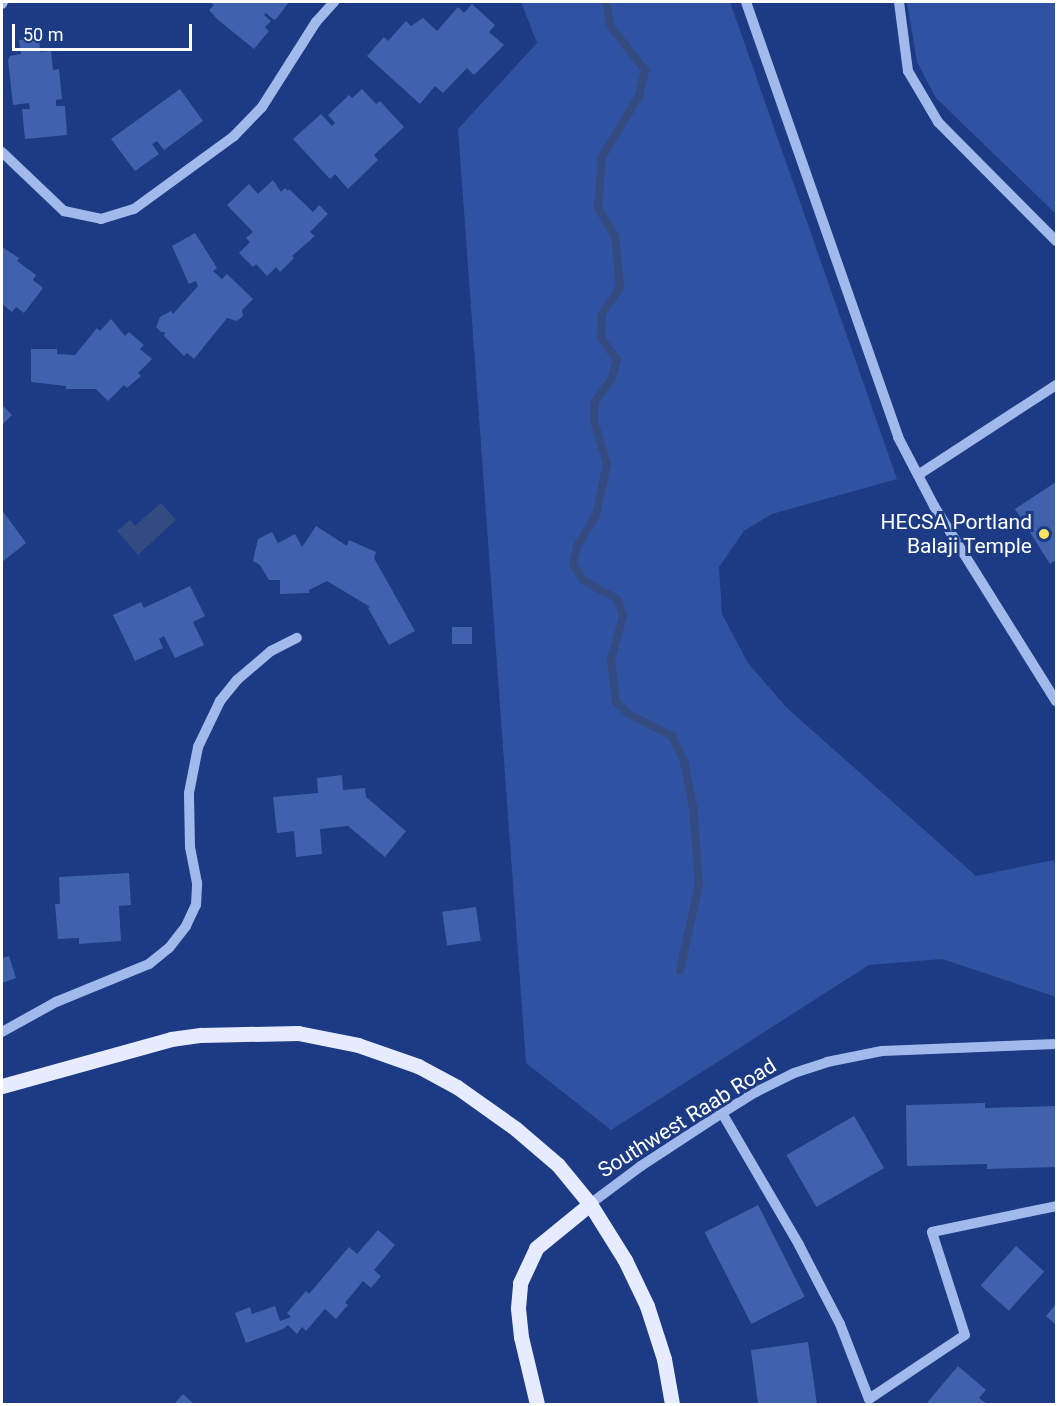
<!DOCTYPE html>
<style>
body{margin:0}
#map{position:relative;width:1058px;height:1406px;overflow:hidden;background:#1c3b84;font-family:Roboto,sans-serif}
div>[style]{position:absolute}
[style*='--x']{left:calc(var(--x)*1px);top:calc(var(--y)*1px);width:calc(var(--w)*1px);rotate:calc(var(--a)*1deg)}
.green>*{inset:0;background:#2f52a2}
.water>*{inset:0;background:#344b82}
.stream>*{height:8px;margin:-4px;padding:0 4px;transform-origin:4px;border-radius:4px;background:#344b82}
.building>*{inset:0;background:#4061ab;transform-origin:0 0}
.minor>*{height:10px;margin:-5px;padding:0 5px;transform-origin:5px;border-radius:5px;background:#a2b9eb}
.major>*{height:15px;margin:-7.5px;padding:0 7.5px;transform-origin:7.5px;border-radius:7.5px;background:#e6ecfe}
.dots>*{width:16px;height:16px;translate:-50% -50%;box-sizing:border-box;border:3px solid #1c3b84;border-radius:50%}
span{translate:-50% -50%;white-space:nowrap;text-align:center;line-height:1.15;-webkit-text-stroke:6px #1c3b84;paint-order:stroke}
.poi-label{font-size:21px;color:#fff}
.right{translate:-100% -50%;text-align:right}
.street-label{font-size:21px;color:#fff}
.frame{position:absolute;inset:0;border:3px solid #fff;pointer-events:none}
.scale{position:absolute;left:12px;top:24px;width:180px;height:27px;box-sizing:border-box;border:3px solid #fff;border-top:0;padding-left:8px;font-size:18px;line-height:21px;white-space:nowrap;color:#fff;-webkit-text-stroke:4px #1c3b84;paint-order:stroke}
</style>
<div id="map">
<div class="green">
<div style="clip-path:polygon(521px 2px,730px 2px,897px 479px,772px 514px,744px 531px,719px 567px,722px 614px,748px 663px,787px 708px,976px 876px,1054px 860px,1056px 868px,1056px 997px,942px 959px,869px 965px,611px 1130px,526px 1063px,458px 129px,537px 43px)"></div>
<div style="clip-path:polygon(907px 2px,1056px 2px,1056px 214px,936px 98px,917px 62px)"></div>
</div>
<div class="water">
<div style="clip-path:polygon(161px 503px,176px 520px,138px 555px,117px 531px,130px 520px,135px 526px)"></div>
</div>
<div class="stream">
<div style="--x:606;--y:2;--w:25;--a:79"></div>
<div style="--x:611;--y:27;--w:55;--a:51.7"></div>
<div style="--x:645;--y:70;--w:27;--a:103"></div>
<div style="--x:639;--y:96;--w:71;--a:121.2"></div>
<div style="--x:602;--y:157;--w:51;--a:94.5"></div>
<div style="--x:598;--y:208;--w:33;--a:59"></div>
<div style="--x:615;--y:236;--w:52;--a:84.5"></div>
<div style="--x:620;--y:288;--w:32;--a:125"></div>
<div style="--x:602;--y:314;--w:24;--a:92"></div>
<div style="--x:601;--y:338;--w:27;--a:54"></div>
<div style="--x:617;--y:360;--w:19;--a:106"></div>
<div style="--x:612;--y:378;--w:29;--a:126"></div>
<div style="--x:595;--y:401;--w:20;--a:93"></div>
<div style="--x:594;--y:421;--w:45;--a:73.2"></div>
<div style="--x:607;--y:464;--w:52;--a:102.2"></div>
<div style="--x:596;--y:515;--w:37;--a:121"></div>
<div style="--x:577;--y:547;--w:17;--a:103"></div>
<div style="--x:573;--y:564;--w:19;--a:58"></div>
<div style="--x:583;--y:580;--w:40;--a:29.7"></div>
<div style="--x:618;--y:600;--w:17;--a:73"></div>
<div style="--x:623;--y:616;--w:46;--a:105.3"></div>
<div style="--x:611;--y:660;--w:42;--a:83.2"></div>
<div style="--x:616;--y:702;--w:18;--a:43"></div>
<div style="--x:629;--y:714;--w:48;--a:27.1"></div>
<div style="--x:672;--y:736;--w:28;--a:64"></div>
<div style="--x:684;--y:761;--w:47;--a:78.9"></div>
<div style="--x:693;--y:807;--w:77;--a:85.5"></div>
<div style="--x:699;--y:884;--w:89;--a:102.3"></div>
</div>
<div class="building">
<div style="clip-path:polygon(210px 2px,289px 2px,277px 18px,274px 20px,266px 13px,264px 15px,271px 21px,265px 27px,269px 31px,254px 49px,217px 19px,209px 10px,214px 5px)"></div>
<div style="clip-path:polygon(472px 4px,495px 25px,489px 32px,504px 45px,474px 75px,467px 68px,443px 93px,435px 86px,420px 104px,367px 56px,384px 37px,388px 41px,406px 21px,411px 26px,423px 18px,437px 31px,458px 7px,464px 13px)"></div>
<div style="clip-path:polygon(39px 38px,40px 52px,51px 51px,53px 70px,59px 69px,62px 99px,56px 100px,56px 106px,65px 106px,67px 135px,25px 139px,22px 109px,30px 109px,29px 103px,13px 105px,8px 60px,10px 56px,21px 54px,19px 40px)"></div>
<div style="clip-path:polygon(180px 89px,203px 121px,164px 150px,157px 141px,152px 144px,159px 154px,135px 171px,111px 139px)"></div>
<div style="clip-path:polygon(362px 89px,376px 104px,380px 101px,404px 127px,374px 155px,378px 160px,348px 189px,335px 174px,330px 179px,293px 139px,321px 114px,332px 126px,335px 123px,328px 115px,349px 95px,352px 98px)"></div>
<div style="clip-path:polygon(273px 180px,281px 192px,285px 188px,288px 191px,289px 189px,313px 212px,319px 205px,328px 214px,310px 232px,315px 236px,292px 256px,294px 258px,280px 272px,276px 267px,267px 276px,256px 264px,253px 267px,239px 253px,250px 242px,246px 238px,253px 232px,227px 205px,249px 184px,258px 194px)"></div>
<div style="clip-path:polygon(195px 233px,217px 268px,213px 271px,222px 279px,227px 274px,253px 299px,242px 310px,243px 316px,237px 321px,227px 318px,194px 359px,187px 353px,184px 356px,164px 336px,165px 332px,161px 332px,156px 327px,160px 317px,171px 311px,173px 314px,198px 286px,196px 281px,189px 284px,172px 246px)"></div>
<div style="clip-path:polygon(2px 247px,19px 258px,17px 261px,36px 275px,33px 280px,43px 288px,24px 313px,16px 307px,12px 312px,2px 304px)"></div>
<div style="clip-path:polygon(111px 319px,125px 336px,129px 332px,144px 345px,140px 349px,152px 359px,138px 373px,141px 376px,127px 388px,124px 385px,108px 401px,96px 389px,66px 389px,66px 386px,31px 382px,31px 349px,57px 349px,57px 354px,75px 355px,97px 328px,100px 331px)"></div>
<div style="clip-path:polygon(2px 405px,12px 415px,2px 425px)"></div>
<div style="clip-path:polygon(1056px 482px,1056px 560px,1050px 564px,1015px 509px)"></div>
<div style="clip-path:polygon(2px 510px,26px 543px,2px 562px)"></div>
<div style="clip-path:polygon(316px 526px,347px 546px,349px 540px,376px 552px,374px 558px,415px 631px,389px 645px,368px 608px,370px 607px,327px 581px,309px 590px,309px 593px,280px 594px,280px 580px,269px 580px,260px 565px,253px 561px,258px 539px,272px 532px,278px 543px,295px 534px,302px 547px)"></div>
<div style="clip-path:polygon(190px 586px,205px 616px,193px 622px,204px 645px,175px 658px,164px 636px,159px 639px,163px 648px,135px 661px,113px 615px,141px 602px,144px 608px)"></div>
<div style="left:452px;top:627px;width:20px;height:17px"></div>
<div style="clip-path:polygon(342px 775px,343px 790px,365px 788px,366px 797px,406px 831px,385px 857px,348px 826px,320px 829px,322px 854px,296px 857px,294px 831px,277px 833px,273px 797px,318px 793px,317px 778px)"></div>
<div style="clip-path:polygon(129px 873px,131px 905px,119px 906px,121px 941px,79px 944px,79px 938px,58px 939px,55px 904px,60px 904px,59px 877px)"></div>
<div style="left:476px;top:907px;width:34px;height:34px;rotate:82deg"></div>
<div style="clip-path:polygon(9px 956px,16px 978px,2px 983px,2px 958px)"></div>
<div style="clip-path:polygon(985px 1103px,985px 1108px,1056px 1106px,1056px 1167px,987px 1169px,987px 1164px,907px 1166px,906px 1105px)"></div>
<div style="left:854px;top:1116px;width:60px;height:78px;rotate:60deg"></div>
<div style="left:758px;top:1205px;width:103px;height:60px;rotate:63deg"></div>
<div style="clip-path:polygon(378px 1230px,395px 1245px,374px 1270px,381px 1276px,371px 1288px,363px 1281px,345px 1303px,348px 1305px,336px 1319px,325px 1309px,306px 1331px,302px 1327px,297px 1334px,288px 1325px,283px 1329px,246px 1343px,235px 1313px,250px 1307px,252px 1314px,275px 1306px,280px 1321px,291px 1317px,287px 1313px,306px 1291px,309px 1294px,349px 1247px,357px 1254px)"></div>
<div style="left:1016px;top:1246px;width:38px;height:53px;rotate:42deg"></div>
<div style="clip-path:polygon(1056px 1304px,1056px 1325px,1046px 1316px)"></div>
<div style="clip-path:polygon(808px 1342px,817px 1404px,758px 1404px,751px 1350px)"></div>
<div style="clip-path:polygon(958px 1366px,986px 1390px,979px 1398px,987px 1404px,926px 1404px)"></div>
<div style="clip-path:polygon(183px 1394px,194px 1404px,174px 1404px)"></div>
</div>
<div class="minor">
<div style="--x:746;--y:2;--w:461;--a:70.7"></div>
<div style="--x:898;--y:437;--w:78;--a:62.4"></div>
<div style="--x:934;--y:506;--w:230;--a:58"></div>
<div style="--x:899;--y:2;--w:70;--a:82.6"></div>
<div style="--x:908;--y:71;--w:59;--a:59.5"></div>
<div style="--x:938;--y:122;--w:168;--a:45.2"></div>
<div style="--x:2;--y:4;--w:2;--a:-63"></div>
<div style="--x:2;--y:152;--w:86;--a:43.6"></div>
<div style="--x:64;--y:211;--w:38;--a:12"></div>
<div style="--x:101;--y:219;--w:34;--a:-17"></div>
<div style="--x:134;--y:209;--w:124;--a:-36.1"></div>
<div style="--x:234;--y:136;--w:40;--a:-46"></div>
<div style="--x:262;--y:107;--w:101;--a:-57.6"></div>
<div style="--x:316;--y:22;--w:27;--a:-48"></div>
<div style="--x:918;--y:475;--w:165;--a:-33.1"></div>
<div style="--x:2;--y:1032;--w:62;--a:-29.1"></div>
<div style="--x:56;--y:1002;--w:100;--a:-22.2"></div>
<div style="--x:149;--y:964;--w:26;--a:-39"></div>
<div style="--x:169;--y:948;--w:28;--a:-52"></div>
<div style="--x:186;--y:926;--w:23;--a:-65"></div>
<div style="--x:196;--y:905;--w:22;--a:-87"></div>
<div style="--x:197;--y:883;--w:37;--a:-101"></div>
<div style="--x:190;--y:847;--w:54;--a:-91.1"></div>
<div style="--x:189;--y:793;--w:47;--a:-78.9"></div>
<div style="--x:198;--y:747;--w:51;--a:-64.4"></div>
<div style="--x:220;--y:701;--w:27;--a:-51"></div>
<div style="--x:237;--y:680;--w:45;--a:-40.5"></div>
<div style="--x:271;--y:651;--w:29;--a:-27"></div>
<div style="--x:722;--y:1113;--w:153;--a:59.7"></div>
<div style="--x:799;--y:1245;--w:89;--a:62.6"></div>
<div style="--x:840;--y:1324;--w:80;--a:68.9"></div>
<div style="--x:869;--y:1399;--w:115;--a:-33.7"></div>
<div style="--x:965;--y:1335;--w:108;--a:-107.8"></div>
<div style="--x:932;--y:1232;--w:127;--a:-11.8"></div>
<div style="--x:590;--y:1204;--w:64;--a:-36.7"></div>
<div style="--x:641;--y:1166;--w:97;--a:-33.2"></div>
<div style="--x:722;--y:1113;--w:40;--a:-32"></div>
<div style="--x:756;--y:1092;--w:42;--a:-26.6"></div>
<div style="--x:794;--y:1073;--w:35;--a:-18"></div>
<div style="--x:827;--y:1062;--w:56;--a:-11.3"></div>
<div style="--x:882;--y:1051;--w:174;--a:-2.3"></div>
</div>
<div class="major">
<div style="--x:2;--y:1086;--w:175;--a:-15.5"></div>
<div style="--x:171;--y:1039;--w:30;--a:-8"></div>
<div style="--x:201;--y:1035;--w:97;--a:-1.2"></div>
<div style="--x:298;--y:1033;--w:61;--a:11.3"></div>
<div style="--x:358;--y:1045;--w:64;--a:19.3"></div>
<div style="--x:418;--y:1066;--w:44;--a:28.3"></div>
<div style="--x:457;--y:1087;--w:72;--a:35.4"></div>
<div style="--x:516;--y:1129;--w:55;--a:40.6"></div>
<div style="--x:558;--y:1165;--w:50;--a:50.6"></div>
<div style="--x:590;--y:1204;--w:66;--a:58"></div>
<div style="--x:625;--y:1260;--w:51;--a:64.4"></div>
<div style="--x:647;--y:1306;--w:56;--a:72.2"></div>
<div style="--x:664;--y:1359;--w:46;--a:79.9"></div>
<div style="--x:537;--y:1404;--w:69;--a:-103.4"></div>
<div style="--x:521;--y:1337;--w:29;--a:-96"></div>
<div style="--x:518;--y:1308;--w:25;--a:-85"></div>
<div style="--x:520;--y:1283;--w:38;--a:-65"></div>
<div style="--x:536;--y:1248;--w:70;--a:-39.2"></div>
</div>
<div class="dots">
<div style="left:1044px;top:534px;background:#fce45f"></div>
</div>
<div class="poi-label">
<span class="right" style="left:1032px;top:534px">HECSA Portland<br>Balaji Temple</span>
</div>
<div class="street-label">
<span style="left:687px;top:1118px;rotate:-32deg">Southwest Raab Road</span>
</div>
<div class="frame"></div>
<div class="scale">50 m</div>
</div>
